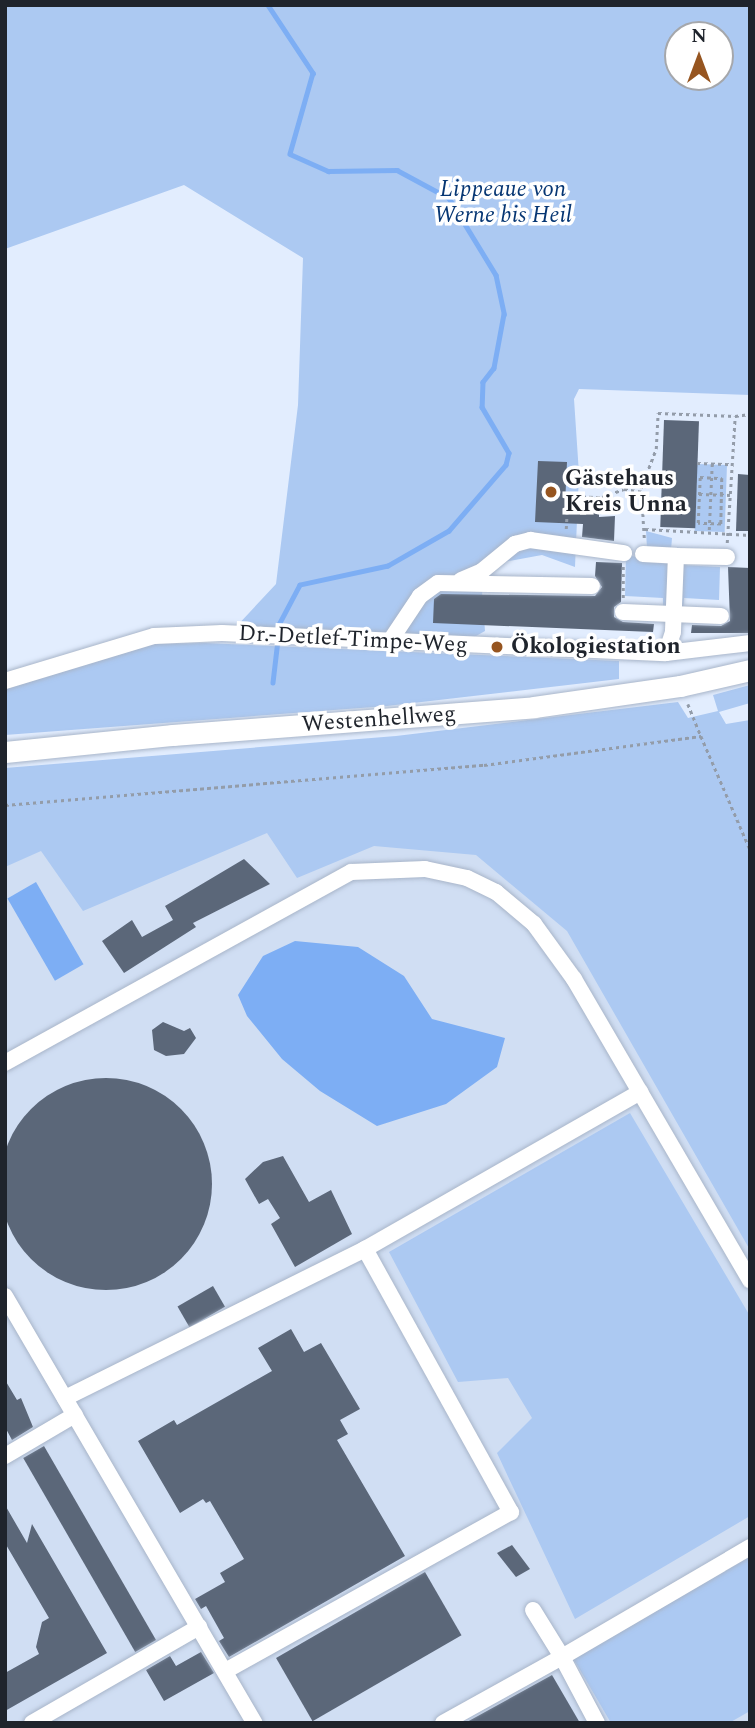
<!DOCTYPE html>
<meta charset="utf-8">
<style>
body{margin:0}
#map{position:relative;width:755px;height:1728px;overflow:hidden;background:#e2edfe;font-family:Spectral,serif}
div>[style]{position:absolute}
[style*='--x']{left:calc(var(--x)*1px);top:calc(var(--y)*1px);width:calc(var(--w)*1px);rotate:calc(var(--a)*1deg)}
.built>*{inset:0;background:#d0def3}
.green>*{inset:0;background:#acc9f2;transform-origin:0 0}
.water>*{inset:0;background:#7daef4;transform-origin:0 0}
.stream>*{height:4.5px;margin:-2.25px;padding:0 2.25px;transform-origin:2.25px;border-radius:2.25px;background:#7daef4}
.building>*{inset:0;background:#5b6779;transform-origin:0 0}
.round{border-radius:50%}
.path>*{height:2.5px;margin-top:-1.25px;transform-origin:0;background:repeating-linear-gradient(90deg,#939ca9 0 3.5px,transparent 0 7px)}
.roads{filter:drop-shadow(0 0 2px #a8b5c9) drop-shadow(0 0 2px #a8b5c9)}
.minor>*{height:16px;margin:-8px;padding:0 8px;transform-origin:8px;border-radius:8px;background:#fff}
.major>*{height:21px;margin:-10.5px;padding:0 10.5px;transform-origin:10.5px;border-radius:10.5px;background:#fff}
.dots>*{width:19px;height:19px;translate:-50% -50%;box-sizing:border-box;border:4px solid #fff;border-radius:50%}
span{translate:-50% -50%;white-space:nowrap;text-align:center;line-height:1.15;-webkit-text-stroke:7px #fff;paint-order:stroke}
.park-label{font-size:23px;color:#063673;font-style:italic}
.poi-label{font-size:23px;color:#1f242c;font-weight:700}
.left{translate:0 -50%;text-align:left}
.street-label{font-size:23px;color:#1f242c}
.frame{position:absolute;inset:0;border:7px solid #1f242c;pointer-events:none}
.north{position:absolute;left:664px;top:21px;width:70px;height:70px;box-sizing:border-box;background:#fff;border:2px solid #a5a7ab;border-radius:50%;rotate:0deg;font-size:19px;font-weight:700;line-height:28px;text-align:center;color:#1f242c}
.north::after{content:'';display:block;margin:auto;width:24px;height:32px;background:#965520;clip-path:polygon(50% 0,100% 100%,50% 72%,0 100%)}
</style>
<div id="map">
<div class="built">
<div style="clip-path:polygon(181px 806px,750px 863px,750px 1723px,5px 1723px,5px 823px)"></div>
</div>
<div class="green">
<div style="clip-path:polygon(evenodd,5px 5px,750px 5px,750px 395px,579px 389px,574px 399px,579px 474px,575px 567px,542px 555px,498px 563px,481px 578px,485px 631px,469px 640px,235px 628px,276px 584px,298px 405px,303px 258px,184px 185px,5px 249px,5px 5px,678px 35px,720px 35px,720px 77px,678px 77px,678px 35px)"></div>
<div style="left:697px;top:464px;width:30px;height:67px;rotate:2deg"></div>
<div style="clip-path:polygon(646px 531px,672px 538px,671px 550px,647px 548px)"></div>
<div style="clip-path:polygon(626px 555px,667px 562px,668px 610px,663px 610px,663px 598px,625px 596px)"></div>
<div style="clip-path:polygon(681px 565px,720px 567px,719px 600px,684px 598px,683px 609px,679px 609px)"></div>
<div style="clip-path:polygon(205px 643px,619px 661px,619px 679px,387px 706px,5px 735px,5px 688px,152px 644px)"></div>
<div style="clip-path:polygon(750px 685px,750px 703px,719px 712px,726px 724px,750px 720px,750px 1250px,567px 931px,476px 855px,374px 846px,297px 878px,267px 833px,83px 911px,41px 851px,5px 867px,5px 768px,396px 736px,678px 702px,688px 718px,718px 711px,713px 695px)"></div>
<div style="clip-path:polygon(630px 1113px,750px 1316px,750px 1516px,575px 1619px,497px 1453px,532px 1418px,508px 1378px,458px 1382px,389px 1252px)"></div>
<div style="clip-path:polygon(750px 1557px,750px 1711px,729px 1723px,611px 1723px,573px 1658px)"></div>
</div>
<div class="water">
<div style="left:36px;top:882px;width:95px;height:33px;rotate:60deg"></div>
<div style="clip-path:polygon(295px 941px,358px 947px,404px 976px,432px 1019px,505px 1038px,497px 1067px,446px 1104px,377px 1126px,320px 1091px,282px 1059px,247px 1016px,238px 995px,263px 956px)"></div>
</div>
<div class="stream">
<div style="--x:268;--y:5;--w:82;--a:56.5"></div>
<div style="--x:313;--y:73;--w:84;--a:105.9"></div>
<div style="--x:290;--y:154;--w:42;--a:24.1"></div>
<div style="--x:328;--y:171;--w:69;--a:-0.8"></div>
<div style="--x:397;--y:170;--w:59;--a:28.3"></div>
<div style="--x:449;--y:198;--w:90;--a:58.6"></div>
<div style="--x:496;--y:275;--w:40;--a:78"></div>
<div style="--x:504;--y:314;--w:55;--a:100.5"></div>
<div style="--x:494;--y:368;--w:18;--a:128"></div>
<div style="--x:483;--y:382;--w:25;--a:92"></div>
<div style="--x:482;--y:407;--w:53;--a:59.6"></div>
<div style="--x:509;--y:453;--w:12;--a:104"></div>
<div style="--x:506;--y:465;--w:87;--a:130.8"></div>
<div style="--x:449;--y:531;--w:70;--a:150.2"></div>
<div style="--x:388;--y:566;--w:90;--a:167.8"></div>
<div style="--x:300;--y:585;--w:43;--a:117.8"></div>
<div style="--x:280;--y:623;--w:60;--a:96.7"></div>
</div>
<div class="building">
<div style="left:664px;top:420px;width:35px;height:107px;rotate:2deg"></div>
<div style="clip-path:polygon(538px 461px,567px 462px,565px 505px,599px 507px,599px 517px,615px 516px,614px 541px,582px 537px,583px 524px,535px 522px)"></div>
<div style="clip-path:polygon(738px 474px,750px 475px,750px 531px,736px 531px)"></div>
<div style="clip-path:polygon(596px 562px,622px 563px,621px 602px,614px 607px,614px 617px,623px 622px,654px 624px,653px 632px,433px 623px,434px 599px,441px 594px,595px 596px,602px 587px,595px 576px)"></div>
<div style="clip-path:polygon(728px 567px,750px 568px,750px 633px,691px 633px,692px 625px,721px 626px,730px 621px)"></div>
<div style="clip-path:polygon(244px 859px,270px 884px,193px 923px,196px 927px,124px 973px,102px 941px,132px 920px,142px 937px,173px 920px,165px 906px)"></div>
<div style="clip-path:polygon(163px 1022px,184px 1031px,190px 1028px,196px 1038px,184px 1054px,166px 1056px,154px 1050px,152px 1030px)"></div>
<div class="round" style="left:0;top:1078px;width:212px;height:212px"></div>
<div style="clip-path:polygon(283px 1156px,309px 1202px,331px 1190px,352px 1234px,295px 1267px,271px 1224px,280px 1218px,268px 1199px,259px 1204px,245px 1179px,263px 1162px)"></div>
<div style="left:213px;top:1286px;width:24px;height:41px;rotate:60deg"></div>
<div style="clip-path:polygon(291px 1329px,304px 1352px,321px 1343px,360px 1409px,340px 1420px,348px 1434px,337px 1440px,405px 1556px,229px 1657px,219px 1641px,224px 1638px,206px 1606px,201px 1609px,195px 1599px,225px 1582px,220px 1573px,244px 1559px,210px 1501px,206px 1503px,203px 1499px,180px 1513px,138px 1441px,174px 1420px,177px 1425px,272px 1371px,258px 1348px)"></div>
<div style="clip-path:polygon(5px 1380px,17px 1400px,21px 1398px,33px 1427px,12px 1440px,5px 1427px)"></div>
<div style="left:44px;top:1446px;width:224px;height:24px;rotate:60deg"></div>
<div style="clip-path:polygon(5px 1505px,27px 1543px,32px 1524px,107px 1653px,5px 1711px,5px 1673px,39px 1654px,36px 1647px,42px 1622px,49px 1618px,5px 1543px)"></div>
<div style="clip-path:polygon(512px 1545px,530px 1569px,516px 1577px,497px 1553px)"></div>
<div style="left:425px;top:1572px;width:73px;height:172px;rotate:60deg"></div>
<div style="clip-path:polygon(201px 1652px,214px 1673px,164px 1701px,146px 1670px,170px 1656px,176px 1666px)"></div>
<div style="clip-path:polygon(552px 1675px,580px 1723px,465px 1723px)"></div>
</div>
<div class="path">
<div style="--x:697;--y:463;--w:35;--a:2"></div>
<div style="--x:700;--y:477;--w:22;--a:3"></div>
<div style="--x:722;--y:478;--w:46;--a:91.2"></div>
<div style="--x:721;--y:524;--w:23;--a:-178"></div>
<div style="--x:698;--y:523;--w:46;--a:-87.5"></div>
<div style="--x:699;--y:494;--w:31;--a:2"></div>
<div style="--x:566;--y:529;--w:33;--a:-87"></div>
<div style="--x:568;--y:496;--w:34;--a:2"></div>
<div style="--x:602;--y:497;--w:23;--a:-20"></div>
<div style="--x:624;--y:489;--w:18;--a:9"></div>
<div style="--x:645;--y:529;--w:105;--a:3.3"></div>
<div style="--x:709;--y:530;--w:67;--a:-87.4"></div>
<div style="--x:644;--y:538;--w:50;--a:-93.4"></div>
<div style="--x:641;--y:488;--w:42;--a:-69"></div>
<div style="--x:656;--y:449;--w:36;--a:-87"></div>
<div style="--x:658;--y:413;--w:77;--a:2.2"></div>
<div style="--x:727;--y:543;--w:127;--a:-86.4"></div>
<div style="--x:735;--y:416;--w:15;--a:-8"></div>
<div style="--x:623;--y:598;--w:32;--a:-90"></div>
<div style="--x:688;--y:704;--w:35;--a:68"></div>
<div style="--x:5;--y:805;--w:481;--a:-4.8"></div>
<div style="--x:484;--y:765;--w:219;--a:-7.6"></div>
<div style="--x:701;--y:736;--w:123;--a:66.6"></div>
</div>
<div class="roads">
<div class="minor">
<div style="--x:643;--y:554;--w:33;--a:3"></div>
<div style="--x:676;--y:556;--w:76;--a:92.3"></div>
<div style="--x:673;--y:632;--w:22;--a:108"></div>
<div style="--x:676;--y:556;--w:51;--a:1.1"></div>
<div style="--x:461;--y:580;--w:23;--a:-23"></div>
<div style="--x:482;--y:571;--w:43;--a:-39.3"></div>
<div style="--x:515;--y:544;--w:16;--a:-15"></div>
<div style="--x:530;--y:540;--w:95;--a:7.9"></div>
<div style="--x:623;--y:612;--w:98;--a:2.3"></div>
<div style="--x:390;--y:641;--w:54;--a:-56.3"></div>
<div style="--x:420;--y:596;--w:22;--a:-36"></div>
<div style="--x:438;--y:583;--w:154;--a:1.1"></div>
<div style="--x:5;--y:681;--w:156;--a:-16.8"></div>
<div style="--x:154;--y:636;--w:68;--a:-2.5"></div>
<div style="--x:222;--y:633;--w:444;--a:2.6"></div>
<div style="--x:666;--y:653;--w:85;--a:-6.8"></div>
<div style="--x:5;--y:1063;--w:395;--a:-28.9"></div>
<div style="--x:351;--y:872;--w:74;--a:-2.3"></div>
<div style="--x:425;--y:869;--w:43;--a:12.1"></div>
<div style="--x:467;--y:878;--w:32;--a:26"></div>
<div style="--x:496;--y:892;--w:50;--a:40.1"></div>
<div style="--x:534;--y:924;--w:68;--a:54"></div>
<div style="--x:574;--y:979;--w:349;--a:59.7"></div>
<div style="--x:365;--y:1249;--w:317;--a:-29.7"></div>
<div style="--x:5;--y:1296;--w:495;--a:59.7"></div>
<div style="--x:65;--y:1398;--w:335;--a:-26.4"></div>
<div style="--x:365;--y:1249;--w:301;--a:61"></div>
<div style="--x:511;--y:1512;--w:327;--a:150.9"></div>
<div style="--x:5;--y:1456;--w:81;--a:-30.4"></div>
<div style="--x:533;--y:1610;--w:55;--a:58.3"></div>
<div style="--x:562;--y:1657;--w:218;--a:-30.3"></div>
<div style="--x:32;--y:1723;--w:193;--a:-29.9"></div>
<div style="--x:443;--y:1723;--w:136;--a:-29"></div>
<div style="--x:562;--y:1657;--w:75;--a:62.1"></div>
</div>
<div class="major">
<div style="--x:5;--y:752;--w:169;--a:-5.8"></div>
<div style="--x:173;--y:735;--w:362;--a:-4.4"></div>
<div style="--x:534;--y:707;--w:148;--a:-8.2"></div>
<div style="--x:680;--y:686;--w:72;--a:-12.9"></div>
</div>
</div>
<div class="dots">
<div style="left:551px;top:492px;background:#965520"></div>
<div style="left:497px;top:647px;background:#965520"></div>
</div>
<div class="park-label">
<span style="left:503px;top:203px">Lippeaue von<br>Werne bis Heil</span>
</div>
<div class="poi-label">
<span class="left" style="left:565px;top:492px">Gästehaus<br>Kreis Unna</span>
<span class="left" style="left:511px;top:647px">Ökologiestation</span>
</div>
<div class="street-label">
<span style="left:353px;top:640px;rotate:3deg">Dr.-Detlef-Timpe-Weg</span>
<span style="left:379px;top:720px;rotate:-4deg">Westenhellweg</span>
</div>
<div class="frame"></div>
<div class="north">N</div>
</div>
